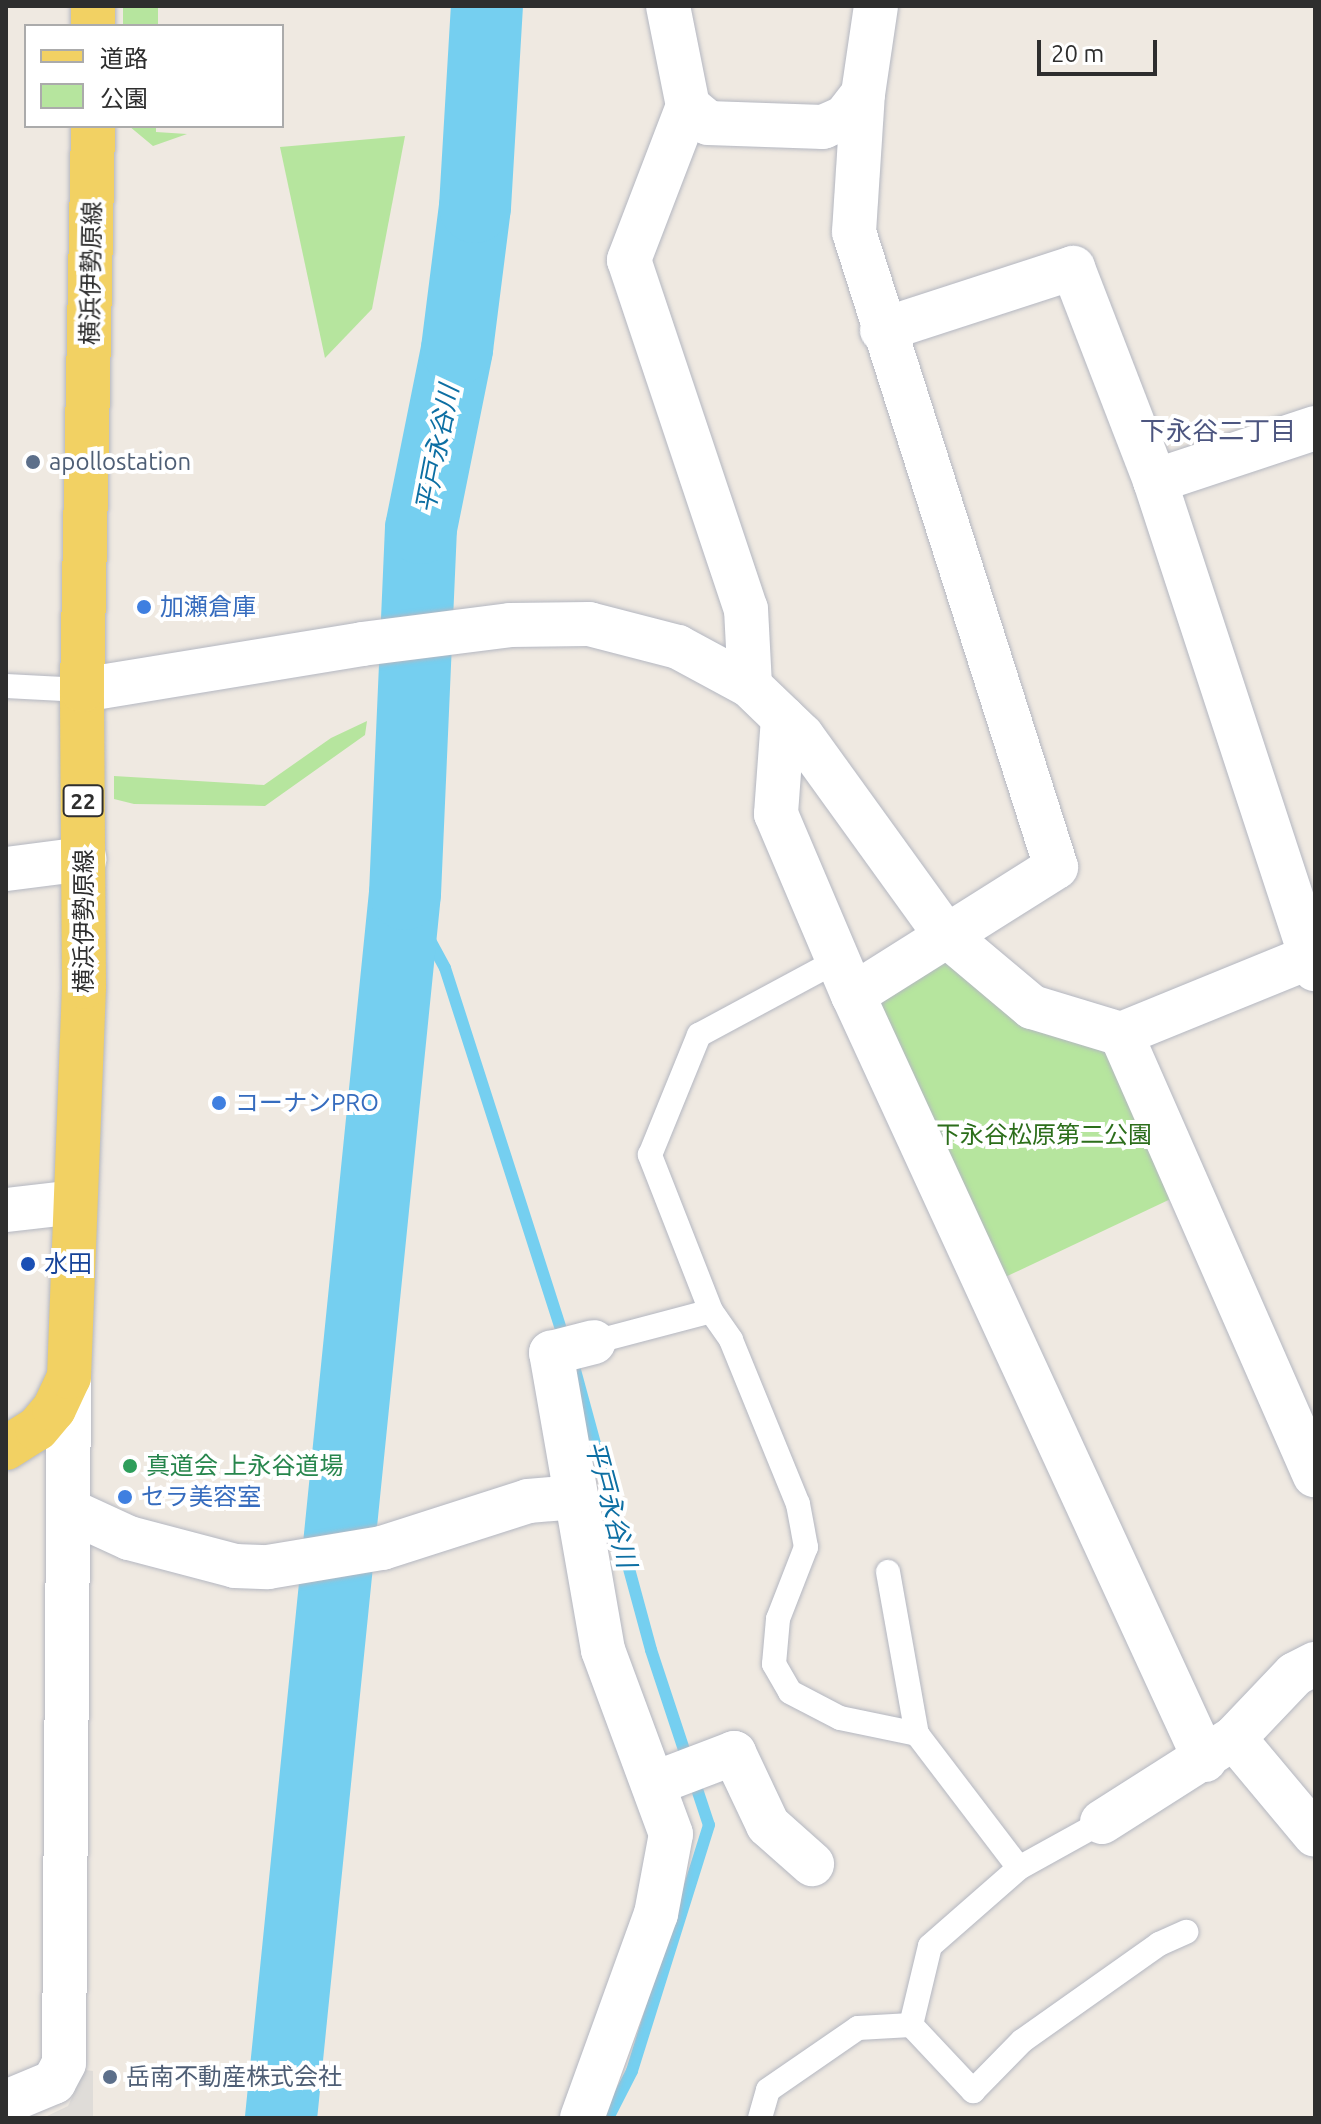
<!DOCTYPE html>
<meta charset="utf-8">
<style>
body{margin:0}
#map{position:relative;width:1321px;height:2124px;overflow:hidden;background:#efe9e1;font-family:Ubuntu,"Noto Sans JP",sans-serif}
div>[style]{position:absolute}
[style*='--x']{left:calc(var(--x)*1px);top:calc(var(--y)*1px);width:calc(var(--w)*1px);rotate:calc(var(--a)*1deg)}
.green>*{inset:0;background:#b6e59e;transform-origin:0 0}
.plaza>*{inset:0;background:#dfdcd8}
.stream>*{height:12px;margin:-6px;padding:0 6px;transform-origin:6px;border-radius:6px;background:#75cff0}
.river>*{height:72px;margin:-36px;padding:0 36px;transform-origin:36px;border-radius:36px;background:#75cff0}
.roads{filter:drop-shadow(0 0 2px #b4b7c1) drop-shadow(0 0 2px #b4b7c1)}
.lane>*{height:24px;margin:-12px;padding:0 12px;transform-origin:12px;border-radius:12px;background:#fff}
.street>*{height:44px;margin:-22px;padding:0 22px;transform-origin:22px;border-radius:22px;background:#fff}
.secondary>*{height:44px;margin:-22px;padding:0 22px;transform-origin:22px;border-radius:22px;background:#fff}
.primary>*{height:44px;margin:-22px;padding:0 22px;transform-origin:22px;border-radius:22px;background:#f2d163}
.dots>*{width:22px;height:22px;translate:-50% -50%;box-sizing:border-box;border:4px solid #fff;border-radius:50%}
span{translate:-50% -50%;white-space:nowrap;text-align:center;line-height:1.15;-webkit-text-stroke:8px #fff;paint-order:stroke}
.shield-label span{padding:2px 6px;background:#fff;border:2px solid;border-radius:6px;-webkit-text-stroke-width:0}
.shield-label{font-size:22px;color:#2e2e2e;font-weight:700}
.street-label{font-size:24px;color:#2e2e2e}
.service-label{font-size:24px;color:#4e5e75}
.left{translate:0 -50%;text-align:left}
.shop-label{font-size:24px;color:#366cbe}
.park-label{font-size:24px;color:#2c6e1b}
.transit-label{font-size:24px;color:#164399}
.leisure-label{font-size:24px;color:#27864d}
.neighbourhood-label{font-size:26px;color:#4d5680}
.water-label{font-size:26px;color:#0d6fa3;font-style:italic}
.frame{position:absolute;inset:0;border:8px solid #2e2e2e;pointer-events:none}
.legend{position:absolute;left:24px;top:24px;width:260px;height:104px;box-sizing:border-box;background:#fff;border:2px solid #ababab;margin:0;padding:10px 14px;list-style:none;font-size:24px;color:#2e2e2e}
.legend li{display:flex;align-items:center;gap:16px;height:40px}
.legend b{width:40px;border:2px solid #ababab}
.scale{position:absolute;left:1037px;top:40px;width:120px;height:36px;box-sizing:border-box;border:4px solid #2e2e2e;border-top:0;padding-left:10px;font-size:24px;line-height:28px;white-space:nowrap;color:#2e2e2e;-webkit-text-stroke:6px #fff;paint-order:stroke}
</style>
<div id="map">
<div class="green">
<div style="left:123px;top:6px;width:35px;height:20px"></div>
<div style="clip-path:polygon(129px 126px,156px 126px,156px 132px,187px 134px,153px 146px)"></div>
<div style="clip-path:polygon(405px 136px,372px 309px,325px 358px,280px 147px)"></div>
<div style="clip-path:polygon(367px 721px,365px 735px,265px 806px,134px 804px,114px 799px,114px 776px,264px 785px,331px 738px)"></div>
<div style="clip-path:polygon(946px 956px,1113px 1048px,1177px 1196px,1001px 1279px,875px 1001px)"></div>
</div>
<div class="plaza">
<div style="clip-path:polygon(85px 2070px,93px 2071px,93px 2118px,43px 2118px,68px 2106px)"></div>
</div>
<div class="stream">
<div style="--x:405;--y:894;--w:84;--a:61.6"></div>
<div style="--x:445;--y:968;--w:392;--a:72.2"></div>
<div style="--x:575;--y:1370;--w:290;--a:74.8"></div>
<div style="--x:651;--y:1650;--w:184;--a:71.7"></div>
<div style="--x:709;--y:1825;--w:258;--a:107.4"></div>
<div style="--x:632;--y:2071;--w:53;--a:117.1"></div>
</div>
<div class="river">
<div style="--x:281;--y:2118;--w:1230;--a:-84.22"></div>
<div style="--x:405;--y:894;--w:366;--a:-87.5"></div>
<div style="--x:421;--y:528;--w:183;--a:-78.6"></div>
<div style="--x:457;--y:349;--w:143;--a:-82.8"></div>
<div style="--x:475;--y:207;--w:201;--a:-86.6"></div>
</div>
<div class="roads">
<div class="lane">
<div style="--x:6;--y:686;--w:76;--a:3"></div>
<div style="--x:711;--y:1311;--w:35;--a:55"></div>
<div style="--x:731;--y:1340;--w:177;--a:67.8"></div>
<div style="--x:798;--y:1504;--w:44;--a:79.5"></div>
<div style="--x:806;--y:1547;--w:77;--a:111.3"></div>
<div style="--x:778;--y:1619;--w:45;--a:95.1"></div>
<div style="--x:774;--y:1664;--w:32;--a:60"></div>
<div style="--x:790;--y:1692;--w:56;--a:27.5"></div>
<div style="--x:840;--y:1718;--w:79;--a:11.7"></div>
<div style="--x:917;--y:1734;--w:168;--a:52.7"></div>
<div style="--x:594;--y:1342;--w:121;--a:-14.8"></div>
<div style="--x:711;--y:1311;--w:168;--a:-111.4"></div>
<div style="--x:650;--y:1155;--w:130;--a:-67.8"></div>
<div style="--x:699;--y:1035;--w:158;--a:-28.3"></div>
<div style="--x:888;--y:1572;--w:165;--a:79.9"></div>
<div style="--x:911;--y:2025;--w:81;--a:-76.5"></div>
<div style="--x:930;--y:1946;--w:118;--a:-41.2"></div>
<div style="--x:1019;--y:1868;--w:95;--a:-29"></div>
<div style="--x:760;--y:2118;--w:29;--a:-74"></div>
<div style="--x:768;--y:2090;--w:109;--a:-34.6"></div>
<div style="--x:858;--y:2028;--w:53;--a:-3.2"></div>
<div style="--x:911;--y:2025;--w:91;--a:46.8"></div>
<div style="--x:973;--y:2091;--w:70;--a:-45.6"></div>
<div style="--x:1022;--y:2041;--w:168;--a:-35.3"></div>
<div style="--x:1159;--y:1944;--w:30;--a:-24"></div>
</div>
<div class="street">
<div style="--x:688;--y:106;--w:165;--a:111"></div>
<div style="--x:629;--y:260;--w:368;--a:71.5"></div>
<div style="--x:746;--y:609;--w:77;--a:87"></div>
<div style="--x:882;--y:330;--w:201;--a:-18"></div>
<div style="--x:1073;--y:268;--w:228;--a:68.9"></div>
<div style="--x:1155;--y:481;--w:514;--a:71.85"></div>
<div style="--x:1155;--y:481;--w:169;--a:-18.3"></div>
<div style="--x:783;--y:718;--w:96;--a:94.2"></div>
<div style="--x:776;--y:814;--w:197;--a:67"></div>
<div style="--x:853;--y:995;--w:842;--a:65.29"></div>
<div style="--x:6;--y:869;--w:79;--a:-7.3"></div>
<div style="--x:853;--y:995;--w:240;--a:-32.2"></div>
<div style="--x:1056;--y:867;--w:666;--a:-107.65"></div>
<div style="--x:854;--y:232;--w:138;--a:-86.3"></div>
<div style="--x:1121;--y:1034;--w:482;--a:66.3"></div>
<div style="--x:6;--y:1210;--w:69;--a:-6.6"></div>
<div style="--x:68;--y:1510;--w:67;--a:24.7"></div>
<div style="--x:129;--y:1538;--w:110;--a:14.8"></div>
<div style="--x:235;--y:1566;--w:33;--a:2"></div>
<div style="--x:268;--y:1567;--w:116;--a:-9.5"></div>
<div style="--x:382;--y:1548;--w:153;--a:-17.8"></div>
<div style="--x:528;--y:1501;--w:48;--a:-4.8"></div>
<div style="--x:1234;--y:1738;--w:126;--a:50.1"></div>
<div style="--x:653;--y:1784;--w:87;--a:-20.9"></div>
<div style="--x:734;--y:1753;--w:80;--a:64.7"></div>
<div style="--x:768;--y:1825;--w:59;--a:41.6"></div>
<div style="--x:1102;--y:1822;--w:156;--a:-32.5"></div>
<div style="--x:1234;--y:1738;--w:88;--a:-46.4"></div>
<div style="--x:1295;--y:1674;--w:22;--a:-27"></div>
<div style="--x:582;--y:2118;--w:217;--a:-70.1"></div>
<div style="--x:656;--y:1914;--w:81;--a:-79.4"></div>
<div style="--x:671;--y:1834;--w:196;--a:-110.3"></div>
<div style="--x:603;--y:1650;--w:302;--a:-99.9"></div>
<div style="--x:551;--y:1353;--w:44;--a:-14.3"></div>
</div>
<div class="secondary">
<div style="--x:668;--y:6;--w:102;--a:78.7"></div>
<div style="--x:688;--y:106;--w:26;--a:40"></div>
<div style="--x:708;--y:123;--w:115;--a:2"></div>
<div style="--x:823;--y:127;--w:24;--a:-24"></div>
<div style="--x:845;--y:117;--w:29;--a:-52"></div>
<div style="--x:863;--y:94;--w:89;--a:-81.6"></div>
<div style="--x:82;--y:690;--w:284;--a:-9.3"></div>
<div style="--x:362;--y:644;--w:149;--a:-7.3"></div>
<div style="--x:510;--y:625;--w:79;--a:-0.7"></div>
<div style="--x:589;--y:624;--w:92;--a:14.5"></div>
<div style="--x:678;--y:647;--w:82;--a:28.4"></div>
<div style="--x:750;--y:686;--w:72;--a:43.9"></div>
<div style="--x:802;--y:736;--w:244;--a:54.2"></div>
<div style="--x:945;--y:934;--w:114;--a:40"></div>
<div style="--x:1032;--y:1007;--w:93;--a:16.9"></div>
<div style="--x:1121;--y:1034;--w:209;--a:-22.2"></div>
<div style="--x:6;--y:2102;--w:52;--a:-22.6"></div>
<div style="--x:54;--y:2082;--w:21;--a:-62"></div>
<div style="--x:64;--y:2063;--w:686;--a:-89.58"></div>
</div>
<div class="primary">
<div style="--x:93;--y:26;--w:20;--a:-90"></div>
<div style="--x:6;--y:1448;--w:36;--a:-32"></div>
<div style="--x:37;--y:1429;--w:26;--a:-50"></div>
<div style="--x:54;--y:1409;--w:35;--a:-65"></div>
<div style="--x:69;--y:1377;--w:390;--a:-87.8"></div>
<div style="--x:84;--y:987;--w:297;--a:-90.4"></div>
<div style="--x:82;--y:690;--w:564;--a:-88.88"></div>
</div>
</div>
<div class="dots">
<div style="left:33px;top:462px;background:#5c6f8a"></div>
<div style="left:144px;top:607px;background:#3f7fe0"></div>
<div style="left:219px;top:1103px;background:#3f7fe0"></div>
<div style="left:28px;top:1264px;background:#1a4fb4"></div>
<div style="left:130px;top:1466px;background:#2e9e5b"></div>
<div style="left:125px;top:1497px;background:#3f7fe0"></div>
<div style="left:110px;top:2077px;background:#5c6f8a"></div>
</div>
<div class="shield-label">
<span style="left:83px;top:801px">22</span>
</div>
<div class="street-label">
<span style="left:91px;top:273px;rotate:-89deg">横浜伊勢原線</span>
<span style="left:84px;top:921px;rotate:-90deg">横浜伊勢原線</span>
</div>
<div class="service-label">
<span class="left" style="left:49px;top:462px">apollostation</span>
<span class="left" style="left:126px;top:2077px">岳南不動産株式会社</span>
</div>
<div class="shop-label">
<span class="left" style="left:160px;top:607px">加瀬倉庫</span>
<span class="left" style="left:235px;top:1103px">コーナンPRO</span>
<span class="left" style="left:141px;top:1497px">セラ美容室</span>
</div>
<div class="park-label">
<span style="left:1044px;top:1135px">下永谷松原第二公園</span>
</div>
<div class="transit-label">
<span class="left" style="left:44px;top:1264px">水田</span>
</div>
<div class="leisure-label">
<span class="left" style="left:146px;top:1466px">真道会 上永谷道場</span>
</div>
<div class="neighbourhood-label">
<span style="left:1218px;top:431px">下永谷二丁目</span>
</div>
<div class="water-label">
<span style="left:437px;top:449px;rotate:-79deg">平戸永谷川</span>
<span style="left:611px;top:1504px;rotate:75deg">平戸永谷川</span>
</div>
<div class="frame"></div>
<ul class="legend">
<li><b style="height:10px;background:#f2d163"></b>道路</li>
<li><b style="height:22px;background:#b6e59e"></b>公園</li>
</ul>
<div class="scale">20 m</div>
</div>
